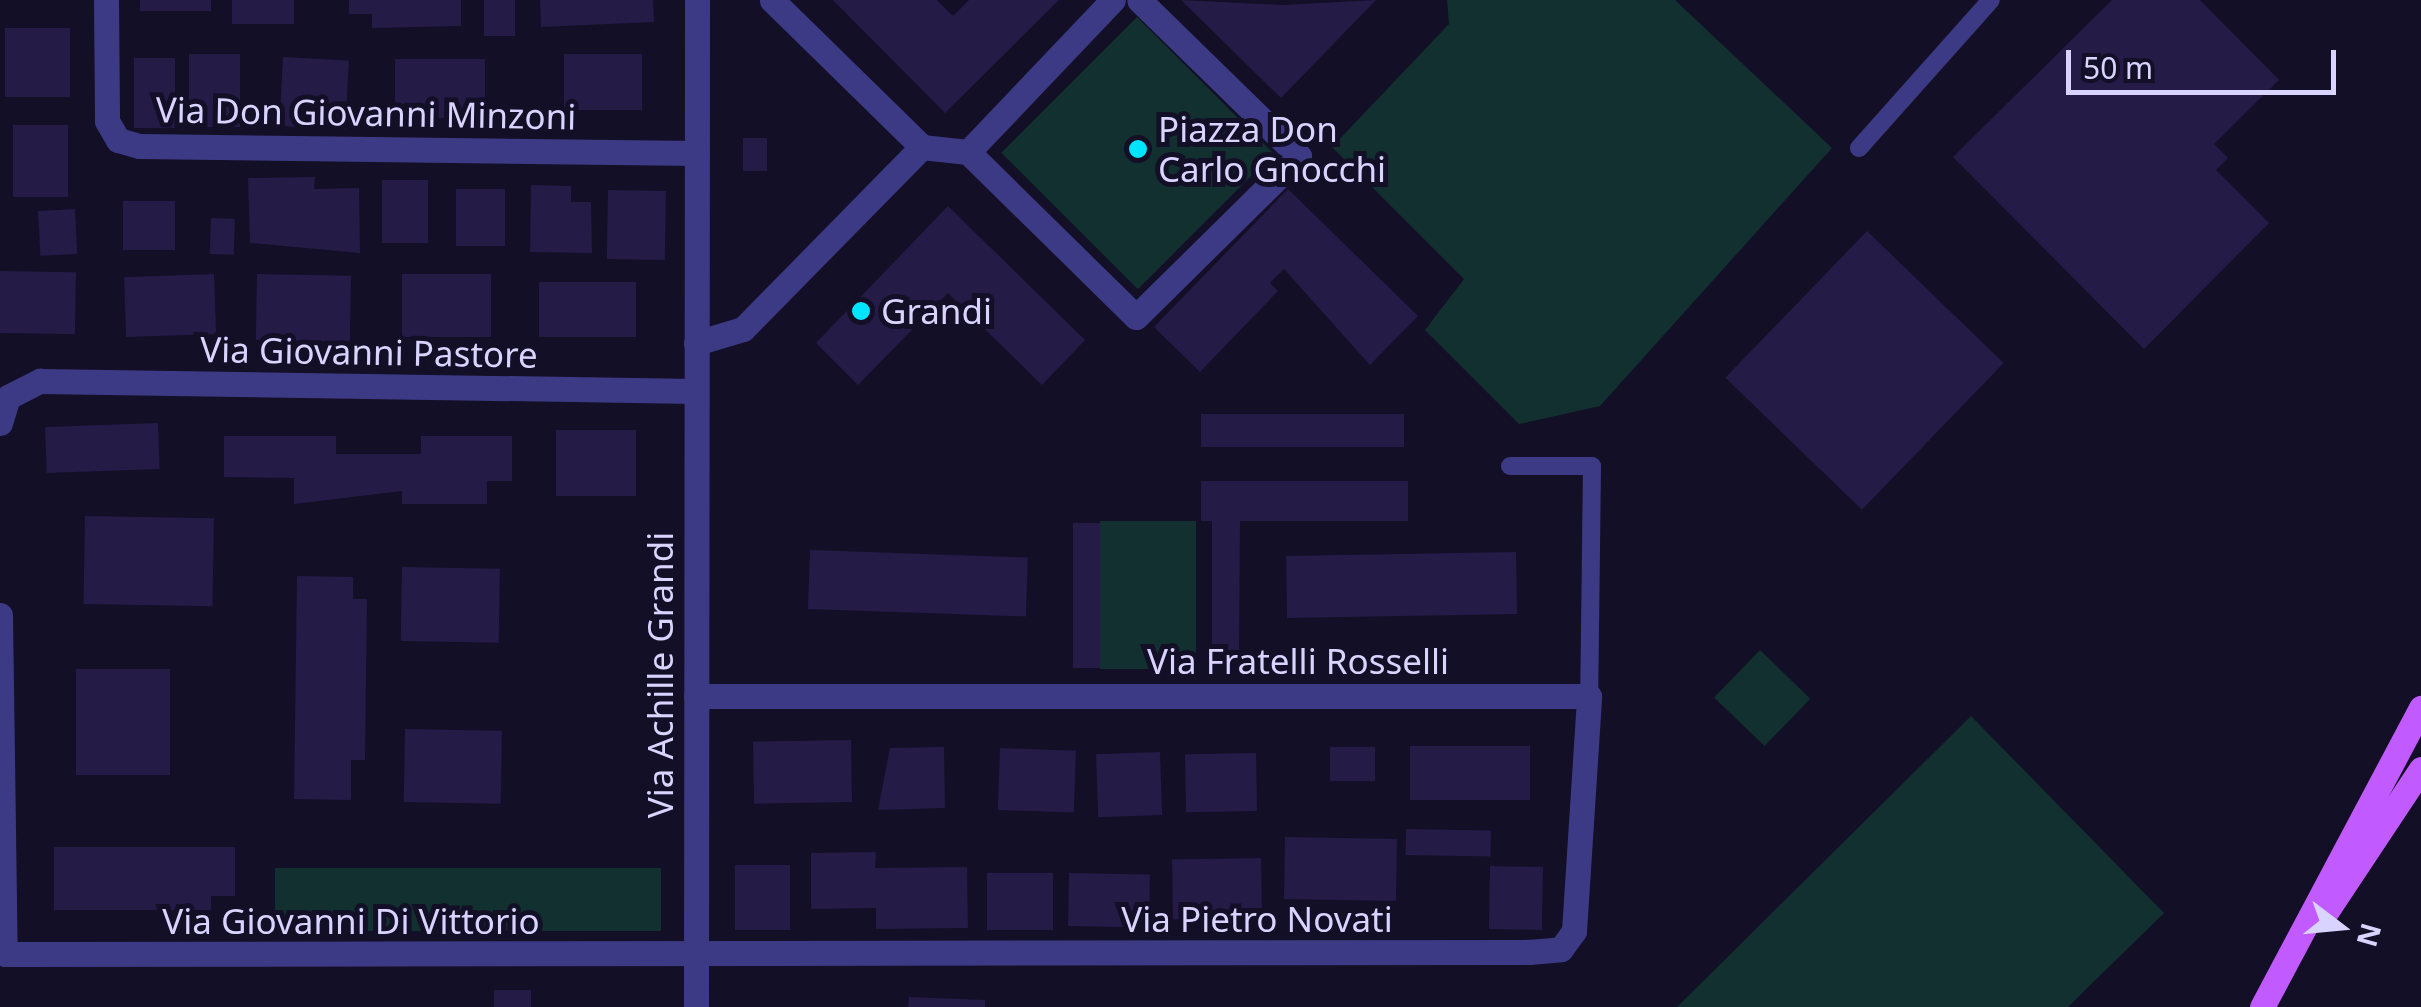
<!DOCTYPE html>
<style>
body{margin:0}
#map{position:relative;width:2421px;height:1007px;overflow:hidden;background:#130f26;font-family:"Noto Sans",sans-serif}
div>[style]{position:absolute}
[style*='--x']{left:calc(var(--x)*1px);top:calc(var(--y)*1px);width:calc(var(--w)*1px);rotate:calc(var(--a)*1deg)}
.green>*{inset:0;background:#12302f;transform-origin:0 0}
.building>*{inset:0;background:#241b47;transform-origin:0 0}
.lane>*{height:18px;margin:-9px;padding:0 9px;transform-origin:9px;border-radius:9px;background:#3d3a85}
.street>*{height:25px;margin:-12.5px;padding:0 12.5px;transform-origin:12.5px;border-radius:12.5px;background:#3d3a85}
.primary>*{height:25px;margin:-12.5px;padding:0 12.5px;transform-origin:12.5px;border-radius:12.5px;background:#c25bff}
.dots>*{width:28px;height:28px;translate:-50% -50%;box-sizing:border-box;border:5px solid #130f26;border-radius:50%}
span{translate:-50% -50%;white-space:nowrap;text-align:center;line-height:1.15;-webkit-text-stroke:10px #130f26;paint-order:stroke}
.street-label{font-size:35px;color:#d9d4ff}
.poi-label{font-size:35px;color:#d9d4ff}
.left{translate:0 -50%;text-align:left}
.north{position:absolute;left:2291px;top:877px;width:100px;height:100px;-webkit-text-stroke:8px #130f26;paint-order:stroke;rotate:106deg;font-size:28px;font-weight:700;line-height:40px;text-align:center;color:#d9d4ff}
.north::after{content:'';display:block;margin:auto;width:35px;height:45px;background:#d9d4ff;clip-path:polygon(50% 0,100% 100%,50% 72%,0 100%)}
.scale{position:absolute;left:2066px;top:50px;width:270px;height:45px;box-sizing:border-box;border:5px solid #d9d4ff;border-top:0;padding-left:12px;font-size:30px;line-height:35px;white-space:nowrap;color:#d9d4ff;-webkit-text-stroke:8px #130f26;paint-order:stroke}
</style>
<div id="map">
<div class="green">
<div style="clip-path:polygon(1447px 0,1675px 0,1832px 148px,1600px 406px,1519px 424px,1425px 330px,1464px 279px,1332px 147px,1449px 24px)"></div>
<div style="left:1137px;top:17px;width:193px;height:192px;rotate:45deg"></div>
<div style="left:1196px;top:521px;width:148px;height:96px;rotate:90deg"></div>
<div style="left:1760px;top:650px;width:70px;height:66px;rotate:44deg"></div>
<div style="clip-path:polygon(1971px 716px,2164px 913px,2068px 1007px,1677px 1007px)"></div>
<div style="left:275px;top:868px;width:386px;height:63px"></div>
</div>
<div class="building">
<div style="left:140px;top:0;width:71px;height:11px"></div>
<div style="left:232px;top:0;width:62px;height:24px"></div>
<div style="clip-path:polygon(349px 0,461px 0,461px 26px,372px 28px,372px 14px,349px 14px)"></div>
<div style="left:484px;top:0;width:31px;height:36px"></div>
<div style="clip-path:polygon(540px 0,653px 0,654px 22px,541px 27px)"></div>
<div style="clip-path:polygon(833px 0,937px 0,953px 16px,969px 0,1059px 0,945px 113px)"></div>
<div style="clip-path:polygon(1181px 0,1283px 5px,1376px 0,1281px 98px)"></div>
<div style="clip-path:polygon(2112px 0,2200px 0,2279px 80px,2214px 144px,2228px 158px,2216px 170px,2269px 223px,2144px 349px,1953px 157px)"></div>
<div style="left:5px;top:28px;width:65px;height:69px"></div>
<div style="left:189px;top:54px;width:51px;height:73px"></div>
<div style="left:564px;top:54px;width:78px;height:56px"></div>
<div style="left:283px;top:57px;width:66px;height:69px;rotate:3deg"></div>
<div style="left:134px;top:58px;width:41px;height:70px"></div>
<div style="left:395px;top:59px;width:90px;height:59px"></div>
<div style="left:13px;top:125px;width:55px;height:72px"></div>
<div style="left:743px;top:138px;width:24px;height:33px"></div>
<div style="clip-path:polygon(315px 177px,314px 189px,359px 188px,360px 253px,250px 243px,248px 178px)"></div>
<div style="left:382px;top:180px;width:46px;height:63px"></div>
<div style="clip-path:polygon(531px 185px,571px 186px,571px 202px,591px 202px,592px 253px,530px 252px)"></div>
<div style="left:456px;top:189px;width:49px;height:57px"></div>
<div style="clip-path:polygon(1288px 189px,1418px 316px,1370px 365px,1284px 269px,1270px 283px,1278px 291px,1200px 372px,1154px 327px)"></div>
<div style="left:608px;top:190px;width:58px;height:69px;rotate:1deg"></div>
<div style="left:123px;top:201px;width:52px;height:49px"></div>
<div style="clip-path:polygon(948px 206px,1085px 340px,1042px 385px,948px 293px,858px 385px,816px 343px)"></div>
<div style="left:75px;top:209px;width:45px;height:37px;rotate:87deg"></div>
<div style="left:211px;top:218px;width:24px;height:36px;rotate:2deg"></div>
<div style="left:1867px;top:231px;width:190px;height:204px;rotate:44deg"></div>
<div style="left:0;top:271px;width:76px;height:62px;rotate:1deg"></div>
<div style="left:214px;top:274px;width:60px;height:90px;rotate:88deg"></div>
<div style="left:257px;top:274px;width:94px;height:66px;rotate:1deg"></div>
<div style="left:402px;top:274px;width:89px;height:63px"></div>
<div style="left:539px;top:282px;width:97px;height:55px"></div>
<div style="left:1201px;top:414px;width:203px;height:33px"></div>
<div style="left:158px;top:423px;width:46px;height:113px;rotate:88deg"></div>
<div style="left:556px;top:430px;width:80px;height:66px"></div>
<div style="clip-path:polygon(224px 436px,336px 436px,336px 454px,421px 454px,421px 436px,512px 436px,512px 481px,487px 481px,487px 504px,402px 504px,402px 491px,294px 504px,294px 478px,224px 477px)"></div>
<div style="clip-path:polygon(1201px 481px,1408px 481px,1408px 521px,1240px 521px,1239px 655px,1212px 655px,1212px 521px,1201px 521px)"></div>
<div style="left:85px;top:516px;width:129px;height:88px;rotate:1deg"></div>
<div style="left:1073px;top:523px;width:27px;height:145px"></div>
<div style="left:810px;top:550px;width:218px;height:59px;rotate:2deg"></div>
<div style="left:1516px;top:552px;width:62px;height:230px;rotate:89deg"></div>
<div style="left:402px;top:567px;width:98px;height:74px;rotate:1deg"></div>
<div style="clip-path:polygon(297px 576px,353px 577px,353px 599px,367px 599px,365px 760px,351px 760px,351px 800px,294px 799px)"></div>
<div style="left:76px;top:669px;width:94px;height:106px"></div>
<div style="left:405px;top:729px;width:97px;height:73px;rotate:1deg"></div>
<div style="left:851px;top:740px;width:62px;height:98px;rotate:89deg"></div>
<div style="left:1530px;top:746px;width:54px;height:120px;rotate:90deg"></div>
<div style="clip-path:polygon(944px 747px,945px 808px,878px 810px,890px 748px)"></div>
<div style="left:1330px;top:747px;width:45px;height:34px"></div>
<div style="left:1000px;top:748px;width:76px;height:62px;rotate:2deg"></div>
<div style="left:1160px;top:752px;width:63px;height:64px;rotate:88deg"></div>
<div style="left:1256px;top:753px;width:58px;height:71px;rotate:89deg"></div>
<div style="left:1406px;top:829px;width:85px;height:26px;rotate:1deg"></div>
<div style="left:1285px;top:837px;width:112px;height:62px;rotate:1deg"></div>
<div style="clip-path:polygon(54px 847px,235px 847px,235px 896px,211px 896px,211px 910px,54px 910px)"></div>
<div style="clip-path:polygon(876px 852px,875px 868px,967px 867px,968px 928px,876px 929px,876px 908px,811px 909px,811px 853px)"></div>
<div style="left:1261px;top:858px;width:60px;height:89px;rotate:89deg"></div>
<div style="left:735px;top:865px;width:55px;height:65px"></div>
<div style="left:1490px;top:866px;width:53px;height:63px;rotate:1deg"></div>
<div style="left:987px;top:873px;width:66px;height:57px"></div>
<div style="left:1069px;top:873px;width:81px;height:53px;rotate:1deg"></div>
<div style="left:494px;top:990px;width:37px;height:17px"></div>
<div style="clip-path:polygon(909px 997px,985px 1000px,985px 1007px,908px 1007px)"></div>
</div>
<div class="lane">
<div style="--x:1859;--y:148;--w:198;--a:-48.3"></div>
<div style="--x:1510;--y:466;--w:82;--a:0"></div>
<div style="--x:1592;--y:466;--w:230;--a:90.7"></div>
</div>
<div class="street">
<div style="--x:106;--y:0;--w:121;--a:89.5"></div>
<div style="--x:107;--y:121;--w:22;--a:60"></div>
<div style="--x:118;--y:140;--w:22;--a:16"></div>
<div style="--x:139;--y:146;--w:558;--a:0.72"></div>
<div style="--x:922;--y:147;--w:46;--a:6.2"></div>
<div style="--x:968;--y:152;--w:235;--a:44.5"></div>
<div style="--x:1136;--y:317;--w:229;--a:-44.6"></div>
<div style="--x:1299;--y:156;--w:223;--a:-135.7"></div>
<div style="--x:968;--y:152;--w:210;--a:-46.4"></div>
<div style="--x:696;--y:343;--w:49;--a:-16.6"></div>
<div style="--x:743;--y:329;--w:255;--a:-45.5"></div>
<div style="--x:922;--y:147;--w:210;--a:-135.6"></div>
<div style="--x:0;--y:423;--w:27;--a:-73"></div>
<div style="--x:8;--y:397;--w:36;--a:-27"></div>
<div style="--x:40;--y:381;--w:656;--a:0.87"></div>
<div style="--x:0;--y:615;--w:339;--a:89.2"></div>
<div style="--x:5;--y:954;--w:1524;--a:-0.08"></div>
<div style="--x:1529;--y:952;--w:32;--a:-5"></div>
<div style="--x:1561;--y:949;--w:22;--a:-54"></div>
<div style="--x:1574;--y:931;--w:235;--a:-86.3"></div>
<div style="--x:1589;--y:696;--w:893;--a:180"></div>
<div style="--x:696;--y:1007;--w:1007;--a:-89.94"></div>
</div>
<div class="primary">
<div style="--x:2322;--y:918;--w:179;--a:-56.4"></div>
<div style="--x:2262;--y:1007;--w:339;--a:-62"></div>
</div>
<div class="dots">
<div style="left:1138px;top:149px;background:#00e5ff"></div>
<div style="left:861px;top:311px;background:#00e5ff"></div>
</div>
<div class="street-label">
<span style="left:366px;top:113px;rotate:1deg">Via Don Giovanni Minzoni</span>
<span style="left:369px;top:352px;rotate:1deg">Via Giovanni Pastore</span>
<span style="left:1298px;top:661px">Via Fratelli Rosselli</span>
<span style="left:660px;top:675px;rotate:-90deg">Via Achille Grandi</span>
<span style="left:1257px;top:919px">Via Pietro Novati</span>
<span style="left:351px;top:921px">Via Giovanni Di Vittorio</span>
</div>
<div class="poi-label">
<span class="left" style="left:1158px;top:149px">Piazza Don<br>Carlo Gnocchi</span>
<span class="left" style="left:881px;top:311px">Grandi</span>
</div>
<div class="north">N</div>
<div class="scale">50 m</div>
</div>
